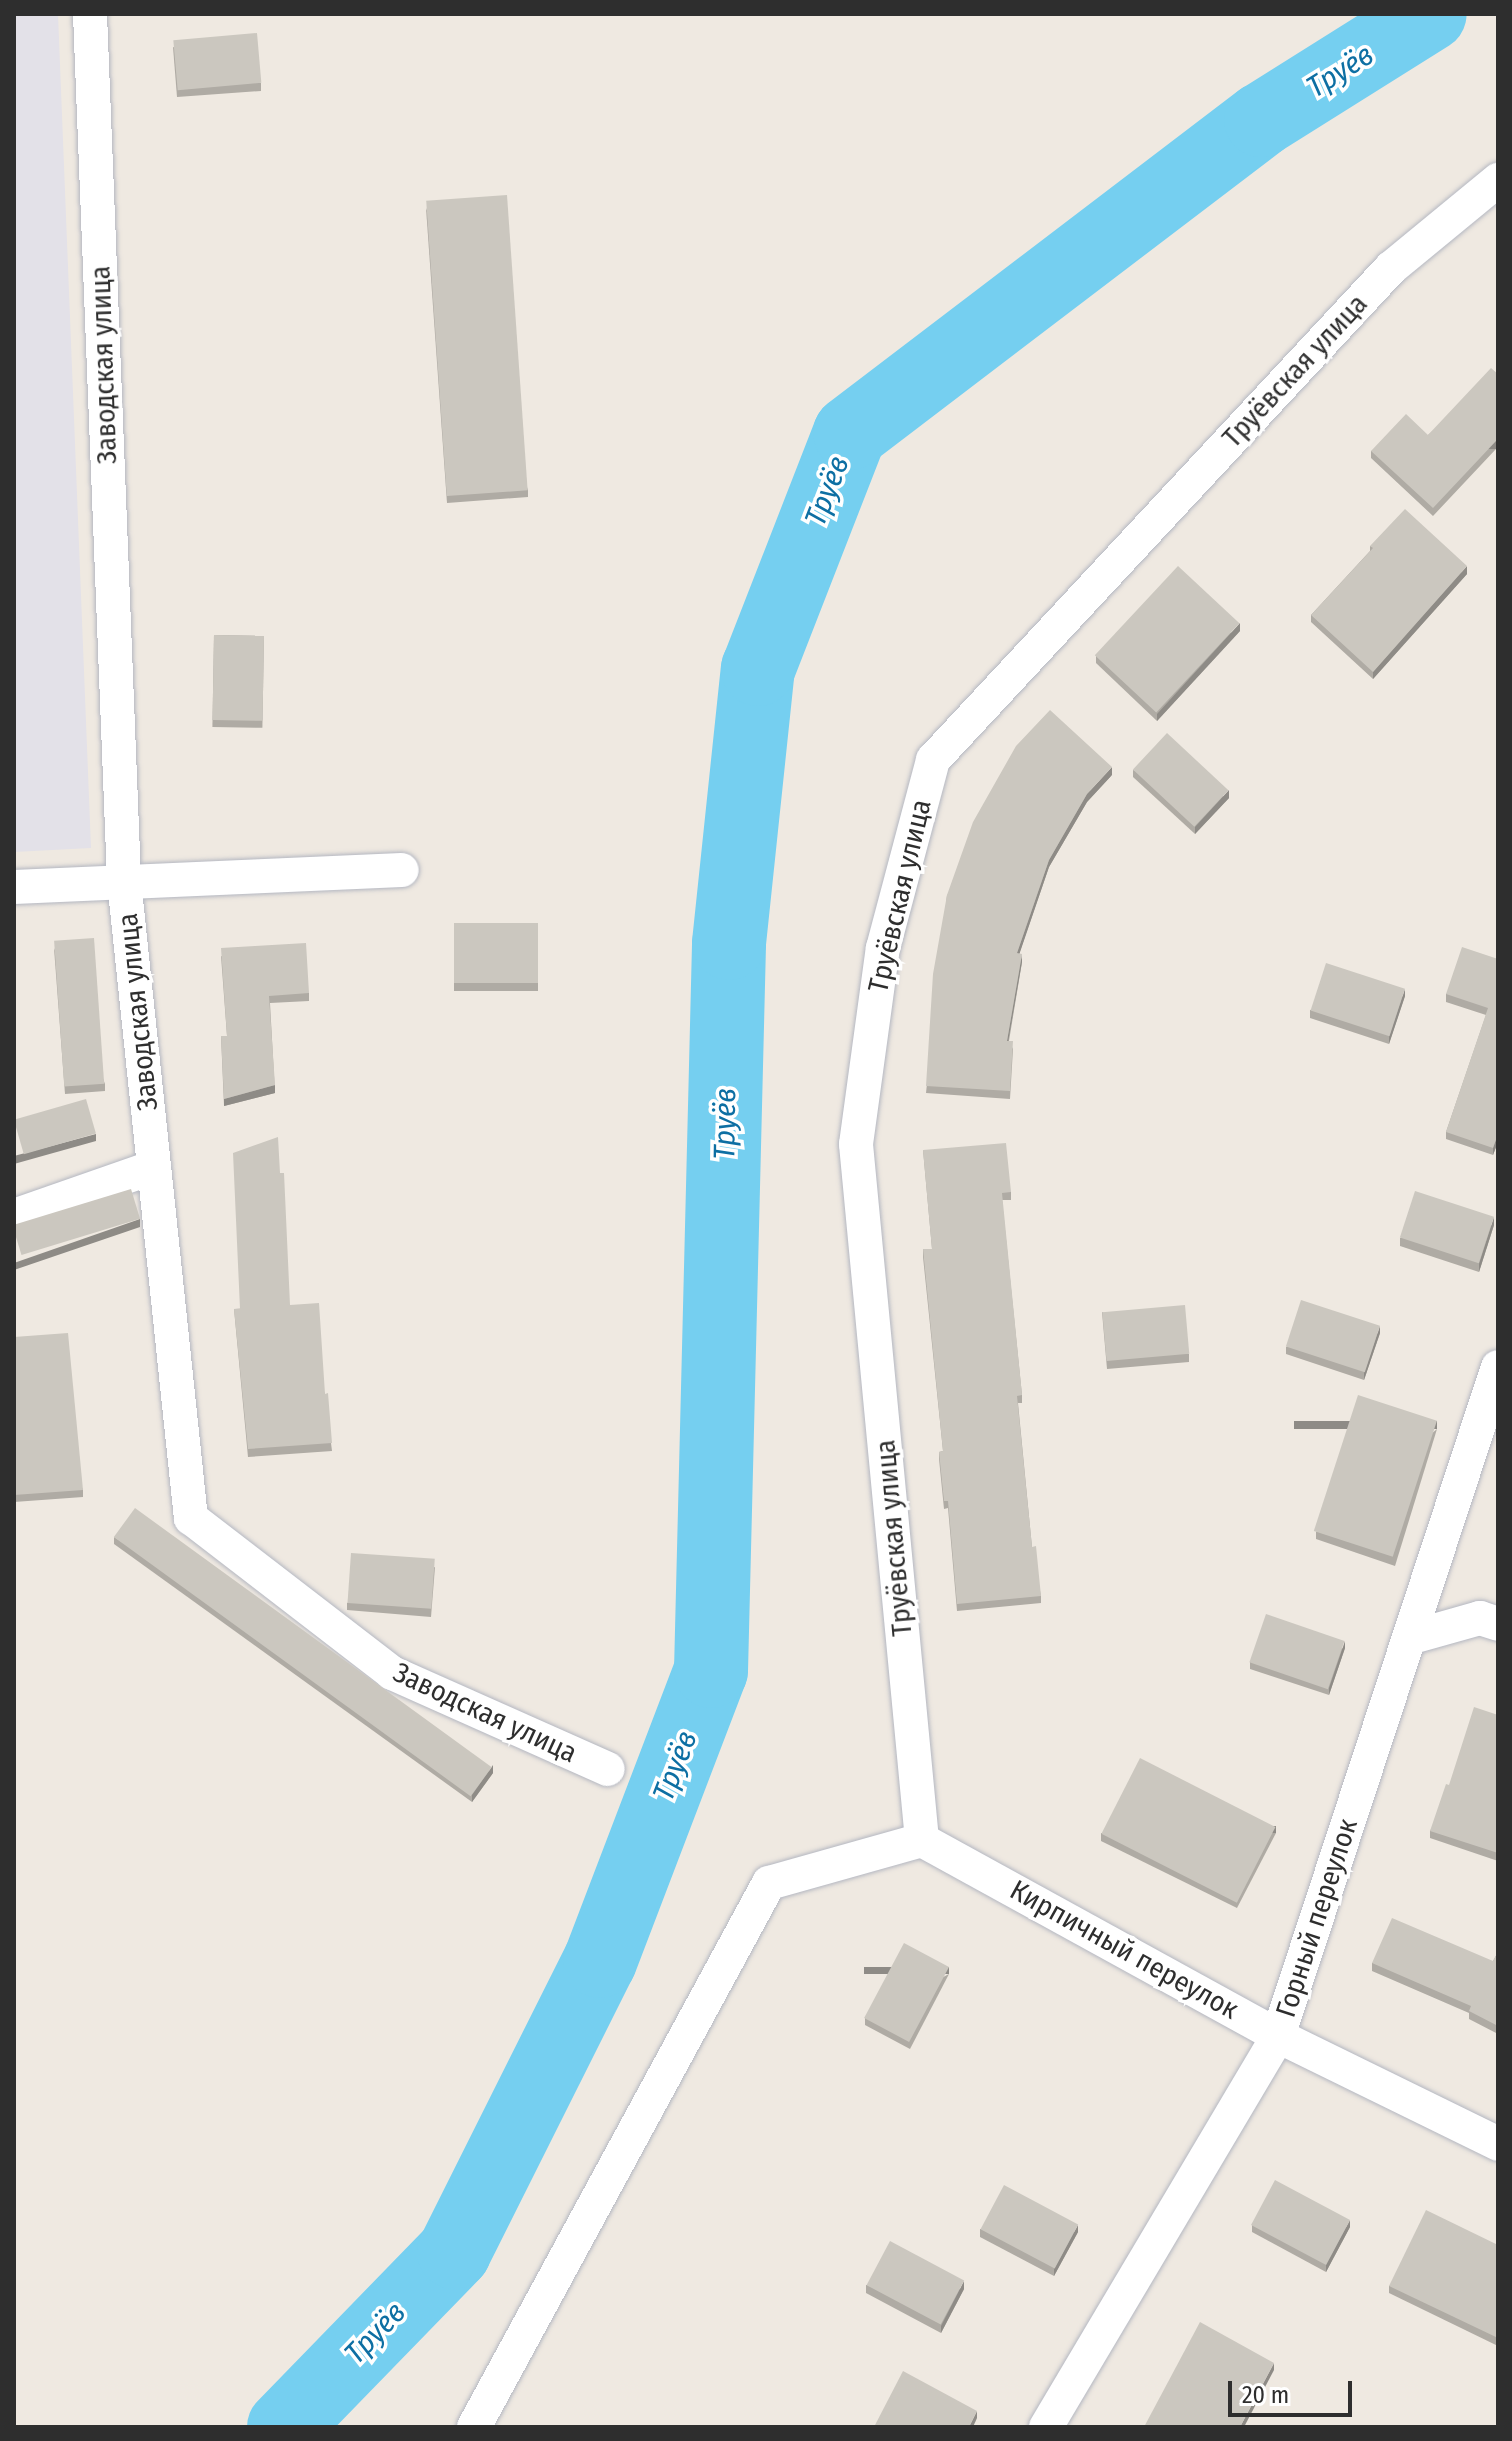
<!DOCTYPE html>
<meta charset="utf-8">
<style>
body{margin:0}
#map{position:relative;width:1512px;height:2441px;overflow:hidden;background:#efe9e1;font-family:"Fira Sans Condensed",sans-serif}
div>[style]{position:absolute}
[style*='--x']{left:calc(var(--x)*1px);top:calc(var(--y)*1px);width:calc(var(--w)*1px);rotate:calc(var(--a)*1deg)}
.industrial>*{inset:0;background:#e3e1e8}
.river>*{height:74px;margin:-37px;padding:0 37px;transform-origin:37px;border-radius:37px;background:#75cff0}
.roads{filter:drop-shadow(0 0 2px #b4b7c1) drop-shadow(0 0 2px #b4b7c1)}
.street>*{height:34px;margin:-17px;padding:0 17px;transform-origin:17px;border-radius:17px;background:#fff}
.wall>*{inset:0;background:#afaba4;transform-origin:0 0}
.shaded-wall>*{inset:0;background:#8e8b86;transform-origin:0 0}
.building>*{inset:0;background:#cbc7bf;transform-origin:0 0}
span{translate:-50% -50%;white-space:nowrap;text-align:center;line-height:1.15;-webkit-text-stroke:7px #fff;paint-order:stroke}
.street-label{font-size:28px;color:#2e2e2e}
.water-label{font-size:30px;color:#0d6fa3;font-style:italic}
.frame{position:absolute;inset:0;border:16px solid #2e2e2e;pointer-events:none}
.scale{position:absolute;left:1228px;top:2381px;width:124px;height:36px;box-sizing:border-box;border:4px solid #2e2e2e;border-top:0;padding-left:10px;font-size:24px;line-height:28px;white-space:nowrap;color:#2e2e2e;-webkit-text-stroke:6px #fff;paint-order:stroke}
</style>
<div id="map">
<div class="industrial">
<div style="clip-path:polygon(14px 14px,58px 14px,91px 848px,14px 852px)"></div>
</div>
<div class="river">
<div style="--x:284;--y:2427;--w:244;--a:-45.8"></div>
<div style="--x:454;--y:2252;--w:326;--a:-63.4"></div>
<div style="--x:600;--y:1961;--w:311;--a:-69.1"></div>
<div style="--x:711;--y:1671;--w:728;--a:-88.58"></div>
<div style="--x:729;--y:943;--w:276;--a:-84"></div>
<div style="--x:758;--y:669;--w:253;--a:-68.7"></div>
<div style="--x:850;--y:433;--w:517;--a:-37.29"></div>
<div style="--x:1261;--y:120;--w:199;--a:-32.1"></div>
</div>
<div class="roads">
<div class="street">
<div style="--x:90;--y:14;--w:868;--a:87.75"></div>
<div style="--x:124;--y:881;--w:641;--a:84"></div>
<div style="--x:191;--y:1518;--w:254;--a:37.6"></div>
<div style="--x:392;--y:1673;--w:236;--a:24"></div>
<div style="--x:14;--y:887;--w:388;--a:-2.5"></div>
<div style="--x:14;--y:1216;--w:148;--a:-19.3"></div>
<div style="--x:1409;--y:1638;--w:74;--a:-15.7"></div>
<div style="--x:1480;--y:1618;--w:19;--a:18"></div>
<div style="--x:922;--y:1840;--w:699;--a:-95.42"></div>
<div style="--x:856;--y:1144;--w:198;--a:-82.2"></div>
<div style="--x:883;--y:948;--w:195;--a:-75.1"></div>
<div style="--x:933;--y:760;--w:672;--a:-47.05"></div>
<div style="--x:1391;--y:268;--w:139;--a:-39.4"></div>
<div style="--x:922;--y:1840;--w:406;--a:28.8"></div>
<div style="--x:1278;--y:2036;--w:245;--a:26.1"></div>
<div style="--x:474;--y:2427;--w:619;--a:-61.53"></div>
<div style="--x:769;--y:1883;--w:159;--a:-15.7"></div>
<div style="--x:1046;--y:2427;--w:455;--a:-59.3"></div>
<div style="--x:1278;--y:2036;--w:704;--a:-71.8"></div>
</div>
</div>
<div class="wall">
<div style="clip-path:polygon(173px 47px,261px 83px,261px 91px,177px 97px)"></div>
<div style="clip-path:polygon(426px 208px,528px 490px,528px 497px,447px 503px)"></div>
<div style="clip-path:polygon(1498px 374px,1498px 451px,1496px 449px,1433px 516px,1371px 458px,1371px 451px,1428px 435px)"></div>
<div style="clip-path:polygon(1370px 546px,1467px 574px,1373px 679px,1311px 622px,1311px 615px,1370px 551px)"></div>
<div style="clip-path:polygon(1240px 631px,1157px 721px,1096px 663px,1096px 656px)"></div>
<div style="left:214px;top:635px;width:50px;height:92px;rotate:1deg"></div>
<div style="clip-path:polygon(1133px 770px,1229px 798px,1195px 834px,1133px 777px)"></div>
<div style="clip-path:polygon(1112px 775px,1087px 802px,1049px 867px,1019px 954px,1022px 962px,1009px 1041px,1013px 1049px,1010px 1099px,926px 1093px,947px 895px)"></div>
<div style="left:454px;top:923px;width:84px;height:68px"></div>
<div style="clip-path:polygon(54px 948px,105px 1084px,105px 1091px,65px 1094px)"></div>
<div style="clip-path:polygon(221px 956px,309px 993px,309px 1001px,270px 1003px,275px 1093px,224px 1106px,221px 1036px,227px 1036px)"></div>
<div style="clip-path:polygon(1498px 959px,1498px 1142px,1493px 1155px,1446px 1139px,1446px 1132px,1486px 1015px,1446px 1002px,1446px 994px)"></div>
<div style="clip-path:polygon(1405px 996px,1389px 1044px,1310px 1018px,1310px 1010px)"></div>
<div style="clip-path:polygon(923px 1150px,1011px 1192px,1011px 1200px,1002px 1200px,1022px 1395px,1022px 1403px,1018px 1403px,1032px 1547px,1041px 1596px,1041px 1603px,957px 1611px,948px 1508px,944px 1509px,939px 1459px,939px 1452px,943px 1451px,923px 1257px,923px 1249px,932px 1249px)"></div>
<div style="clip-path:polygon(1494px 1225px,1479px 1272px,1400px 1246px,1400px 1238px)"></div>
<div style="clip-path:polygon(290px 1305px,325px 1394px,332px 1451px,248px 1457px,234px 1309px)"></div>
<div style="clip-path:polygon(1102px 1312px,1189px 1354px,1189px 1362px,1107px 1369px)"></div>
<div style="clip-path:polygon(1380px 1333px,1364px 1380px,1286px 1354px,1286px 1347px)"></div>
<div style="clip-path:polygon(14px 1337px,83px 1490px,83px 1497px,14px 1502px)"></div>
<div style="clip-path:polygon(1437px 1429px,1395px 1566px,1316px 1539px,1316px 1532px)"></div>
<div style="clip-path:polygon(114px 1537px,493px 1773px,472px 1802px,114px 1544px)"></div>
<div style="clip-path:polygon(435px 1567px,431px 1617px,347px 1610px,347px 1603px)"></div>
<div style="clip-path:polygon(1345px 1648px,1329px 1695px,1250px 1669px,1250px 1662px)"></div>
<div style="clip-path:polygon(1498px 1715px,1498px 1861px,1430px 1838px,1430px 1831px)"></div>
<div style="clip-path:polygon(1101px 1833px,1276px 1833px,1237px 1908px,1101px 1841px)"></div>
<div style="clip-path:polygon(1498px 1952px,1498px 2034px,1469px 2019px,1469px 2013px,1372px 1971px,1372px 1963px,1493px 1961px)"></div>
<div style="clip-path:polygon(949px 1974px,910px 2049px,865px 2025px,865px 2018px)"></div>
<div style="clip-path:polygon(1252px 2225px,1350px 2227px,1326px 2272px,1252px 2232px)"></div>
<div style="clip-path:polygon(980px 2229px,1078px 2232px,1054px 2276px,980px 2237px)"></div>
<div style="clip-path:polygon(1498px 2245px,1498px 2346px,1389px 2293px,1389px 2286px)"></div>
<div style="clip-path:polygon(866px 2285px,964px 2289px,941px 2333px,866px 2293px)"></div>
</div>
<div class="shaded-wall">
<div style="left:1496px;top:441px;width:8px;height:92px;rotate:90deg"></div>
<div style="clip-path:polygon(1467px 566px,1467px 574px,1373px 679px,1373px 672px)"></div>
<div style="clip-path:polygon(1240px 623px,1240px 631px,1157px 721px,1157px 714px)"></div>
<div style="clip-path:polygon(1112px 767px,1112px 775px,1087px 802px,1049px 867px,1017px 961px,1017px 953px,1049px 860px,1087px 794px)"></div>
<div style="clip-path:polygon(1229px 790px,1229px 798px,1195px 834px,1195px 827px)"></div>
<div style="clip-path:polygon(1022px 954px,1022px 962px,1007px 1048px,1007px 1041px)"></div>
<div style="clip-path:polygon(1405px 989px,1405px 996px,1389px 1044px,1389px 1036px)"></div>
<div style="clip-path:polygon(275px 1085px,275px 1093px,224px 1106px,224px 1099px)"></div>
<div style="clip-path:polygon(96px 1134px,96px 1141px,14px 1164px,14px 1156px)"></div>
<div style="clip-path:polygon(1498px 1134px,1498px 1142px,1493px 1155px,1493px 1148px)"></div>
<div style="clip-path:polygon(1494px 1217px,1494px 1225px,1479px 1272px,1479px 1264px)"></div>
<div style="clip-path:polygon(140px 1219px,140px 1227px,14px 1270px,14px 1263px)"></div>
<div style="clip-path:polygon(1380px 1326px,1380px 1333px,1364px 1380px,1364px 1373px)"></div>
<div style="left:1437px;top:1421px;width:8px;height:143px;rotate:90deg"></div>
<div style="clip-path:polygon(1345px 1641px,1345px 1648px,1329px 1695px,1329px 1688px)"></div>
<div style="clip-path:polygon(493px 1765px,493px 1773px,472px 1802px,472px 1795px)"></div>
<div style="left:1276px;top:1826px;width:7px;height:85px;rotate:90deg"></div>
<div style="left:949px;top:1967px;width:7px;height:85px;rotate:90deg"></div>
<div style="clip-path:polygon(1350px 2220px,1350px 2227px,1326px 2272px,1326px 2264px)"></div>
<div style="clip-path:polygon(1078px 2225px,1078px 2232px,1054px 2276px,1054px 2269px)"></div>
<div style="clip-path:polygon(964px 2281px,964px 2289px,941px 2333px,941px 2326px)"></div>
<div style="clip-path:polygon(1274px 2363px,1274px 2370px,1244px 2427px,1240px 2427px)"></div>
<div style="clip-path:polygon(977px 2411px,977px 2418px,973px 2427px,969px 2427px)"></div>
</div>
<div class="building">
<div style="left:257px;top:33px;width:50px;height:84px;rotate:85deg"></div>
<div style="left:507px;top:195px;width:296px;height:81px;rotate:86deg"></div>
<div style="clip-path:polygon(1491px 368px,1498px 374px,1498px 443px,1496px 441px,1433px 508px,1371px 451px,1406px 414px,1428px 435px)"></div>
<div style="clip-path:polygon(1405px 509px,1467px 566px,1373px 672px,1311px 615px,1373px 548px,1370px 546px)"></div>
<div style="left:1178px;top:566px;width:84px;height:122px;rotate:43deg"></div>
<div style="left:214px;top:635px;width:50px;height:85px;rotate:1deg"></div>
<div style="clip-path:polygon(1050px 710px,1112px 767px,1087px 794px,1049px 860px,1017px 953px,1022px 954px,1007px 1041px,1013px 1041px,1010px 1091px,926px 1086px,933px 974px,947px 895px,973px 822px,1016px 746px)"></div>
<div style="left:1167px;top:733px;width:84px;height:50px;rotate:43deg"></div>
<div style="left:454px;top:923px;width:84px;height:60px"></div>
<div style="left:94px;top:938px;width:146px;height:40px;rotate:86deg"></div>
<div style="clip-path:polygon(306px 943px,309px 993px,269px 996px,275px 1085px,224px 1099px,221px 1036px,227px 1036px,221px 948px)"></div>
<div style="clip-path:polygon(1462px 947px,1498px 959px,1498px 1134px,1493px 1148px,1446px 1132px,1488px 1008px,1446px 994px)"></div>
<div style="left:1326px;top:963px;width:83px;height:50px;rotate:18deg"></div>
<div style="left:86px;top:1099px;width:36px;height:75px;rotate:74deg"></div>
<div style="clip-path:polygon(278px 1137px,280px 1173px,284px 1173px,290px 1305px,319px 1303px,325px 1394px,328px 1393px,332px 1443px,248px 1449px,234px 1309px,240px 1309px,233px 1153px)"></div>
<div style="clip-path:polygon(1006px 1143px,1011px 1192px,1002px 1193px,1022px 1395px,1017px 1396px,1032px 1547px,1036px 1546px,1041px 1596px,957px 1604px,948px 1501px,944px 1501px,939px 1452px,943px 1451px,923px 1249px,932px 1249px,923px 1150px)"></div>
<div style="left:131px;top:1189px;width:31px;height:124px;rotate:73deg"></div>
<div style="left:1415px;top:1191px;width:83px;height:49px;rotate:18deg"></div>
<div style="left:1301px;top:1300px;width:83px;height:49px;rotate:18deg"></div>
<div style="left:1185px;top:1305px;width:49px;height:83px;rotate:85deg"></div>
<div style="clip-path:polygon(68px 1333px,83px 1490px,14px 1495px,14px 1337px)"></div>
<div style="left:1358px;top:1395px;width:83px;height:143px;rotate:18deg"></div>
<div style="left:135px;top:1508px;width:441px;height:36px;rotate:36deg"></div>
<div style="left:351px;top:1553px;width:84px;height:50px;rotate:4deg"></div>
<div style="left:1266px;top:1614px;width:83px;height:51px;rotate:19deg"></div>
<div style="clip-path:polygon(1474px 1707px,1498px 1715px,1498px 1853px,1430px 1831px,1446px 1784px,1449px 1785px)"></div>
<div style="left:1140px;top:1758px;width:152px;height:85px;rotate:27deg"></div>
<div style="clip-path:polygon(1392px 1918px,1493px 1961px,1498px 1952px,1498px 2026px,1469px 2011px,1471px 2006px,1372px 1963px)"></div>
<div style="left:904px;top:1943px;width:51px;height:85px;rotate:28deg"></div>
<div style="left:1275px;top:2180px;width:85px;height:51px;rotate:28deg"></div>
<div style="left:1004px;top:2185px;width:84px;height:50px;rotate:28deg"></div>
<div style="clip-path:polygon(1426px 2210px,1498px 2245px,1498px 2338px,1389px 2286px)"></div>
<div style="left:890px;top:2241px;width:84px;height:50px;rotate:28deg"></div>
<div style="clip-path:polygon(1200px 2322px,1274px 2363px,1240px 2427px,1144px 2427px)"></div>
<div style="clip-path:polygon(903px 2371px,977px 2411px,969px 2427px,874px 2427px)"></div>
</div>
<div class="street-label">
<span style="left:104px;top:365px;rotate:-92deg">Заводская улица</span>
<span style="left:1295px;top:371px;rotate:-47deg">Труёвская улица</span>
<span style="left:900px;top:896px;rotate:-77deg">Труёвская улица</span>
<span style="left:138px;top:1012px;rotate:-96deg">Заводская улица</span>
<span style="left:894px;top:1538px;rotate:-95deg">Труёвская улица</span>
<span style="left:485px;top:1713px;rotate:25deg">Заводская улица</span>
<span style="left:1317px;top:1918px;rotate:-72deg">Горный переулок</span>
<span style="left:1124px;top:1950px;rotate:29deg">Кирпичный переулок</span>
</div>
<div class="water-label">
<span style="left:1340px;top:71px;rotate:-32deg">Труёв</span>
<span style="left:827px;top:491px;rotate:-69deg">Труёв</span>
<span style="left:725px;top:1124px;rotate:-89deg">Труёв</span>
<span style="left:675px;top:1766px;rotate:-69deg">Труёв</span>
<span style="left:375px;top:2333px;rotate:-46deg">Труёв</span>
</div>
<div class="frame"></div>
<div class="scale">20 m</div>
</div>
